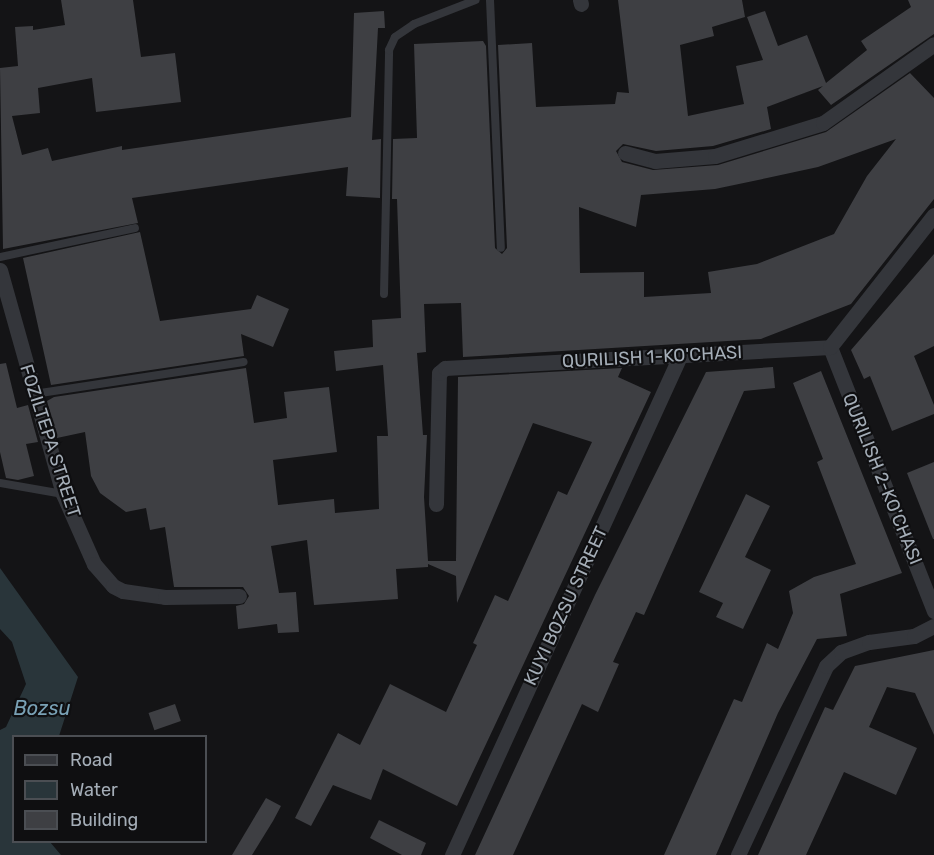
<!DOCTYPE html>
<style>
body{margin:0}
#map{position:relative;width:934px;height:855px;overflow:hidden;background:#141416;font-family:Rubik,sans-serif}
div>[style]{position:absolute}
[style*='--x']{left:calc(var(--x)*1px);top:calc(var(--y)*1px);width:calc(var(--w)*1px);rotate:calc(var(--a)*1deg)}
.water>*{inset:0;background:#29353a}
.building>*{inset:0;background:#3e3f43;transform-origin:0 0}
.lane>*{height:8px;margin:-4px;padding:0 4px;transform-origin:4px;border-radius:4px;background:#34363b}
.street>*{height:15px;margin:-7.5px;padding:0 7.5px;transform-origin:7.5px;border-radius:7.5px;background:#34363b}
span{translate:-50% -50%;white-space:nowrap;text-align:center;line-height:1.15;-webkit-text-stroke:4.5px #0f0f11;paint-order:stroke}
.street-label{font-size:18px;color:#a4adb7}
.water-label{font-size:20px;color:#79a1b5;font-style:italic}
.legend{position:absolute;left:12px;top:735px;width:195px;height:108px;box-sizing:border-box;background:#0f0f11;border:2px solid #4b4e53;margin:0;padding:8px 10px;list-style:none;font-size:18px;color:#a4adb7}
.legend li{display:flex;align-items:center;gap:12px;height:30px}
.legend b{width:30px;border:2px solid #4b4e53}
</style>
<div id="map">
<div class="water">
<div style="clip-path:polygon(0 568px,78px 677px,59px 736px,14px 736px,14px 842px,50px 842px,61px 855px,0 855px,0 730px,6px 727px,26px 684px,12px 642px,0 629px)"></div>
</div>
<div class="building">
<div style="clip-path:polygon(61px 0,133px 0,141px 57px,175px 53px,181px 102px,96px 112px,92px 78px,38px 88px,40px 113px,12px 116px,22px 155px,48px 148px,52px 161px,122px 146px,122px 150px,351px 117px,354px 13px,384px 11px,385px 28px,378px 28px,372px 140px,381px 139px,380px 198px,346px 196px,348px 167px,132px 198px,138px 223px,3px 249px,0 68px,18px 66px,15px 27px,33px 26px,33px 30px,65px 25px)"></div>
<div style="clip-path:polygon(evenodd,618px 0,742px 0,745px 17px,712px 27px,714px 36px,680px 45px,688px 116px,744px 104px,736px 66px,763px 60px,747px 17px,765px 11px,778px 46px,807px 35px,826px 83px,867px 50px,861px 41px,911px 7px,908px 0,934px 0,934px 34px,831px 105px,818px 90px,823px 86px,767px 107px,771px 129px,713px 146px,656px 151px,623px 144px,616px 151px,622px 162px,653px 170px,718px 165px,826px 132px,910px 73px,934px 98px,934px 199px,851px 304px,761px 339px,463px 357px,461px 303px,424px 304px,426px 352px,417px 353px,423px 435px,427px 435px,424px 497px,428px 561px,456px 561px,458px 377px,622px 368px,618px 377px,651px 392px,457px 806px,383px 769px,371px 800px,333px 785px,311px 826px,295px 818px,338px 733px,360px 745px,390px 684px,446px 712px,477px 645px,473px 643px,495px 595px,508px 601px,558px 491px,567px 495px,592px 442px,533px 423px,457px 603px,456px 576px,428px 564px,428px 567px,396px 569px,398px 599px,314px 605px,307px 540px,271px 546px,279px 593px,296px 592px,299px 632px,278px 633px,277px 624px,238px 629px,236px 606px,244px 604px,249px 596px,243px 587px,174px 587px,165px 527px,150px 530px,146px 508px,126px 512px,100px 493px,91px 476px,85px 432px,57px 438px,47px 401px,54px 397px,246px 368px,254px 423px,287px 418px,284px 392px,329px 387px,337px 452px,273px 460px,278px 505px,334px 499px,335px 513px,379px 509px,377px 436px,388px 436px,383px 365px,336px 371px,334px 351px,373px 347px,372px 320px,401px 318px,397px 199px,392px 199px,393px 139px,417px 138px,414px 44px,483px 41px,486px 46px,495px 248px,502px 254px,507px 248px,498px 45px,532px 43px,536px 107px,615px 104px,617px 92px,629px 93px,618px 0,896px 139px,867px 176px,834px 234px,757px 264px,708px 272px,711px 293px,644px 297px,644px 272px,580px 273px,579px 207px,636px 227px,641px 195px,715px 189px,767px 178px,818px 167px,896px 139px)"></div>
<div style="clip-path:polygon(140px 232px,160px 321px,251px 309px,257px 295px,289px 309px,273px 347px,241px 334px,244px 356px,51px 385px,23px 258px)"></div>
<div style="clip-path:polygon(934px 254px,934px 346px,914px 356px,934px 405px,934px 414px,892px 431px,870px 376px,864px 379px,851px 350px)"></div>
<div style="clip-path:polygon(6px 363px,17px 408px,28px 405px,38px 442px,26px 444px,34px 476px,18px 480px,6px 478px,0 452px,0 364px)"></div>
<div style="clip-path:polygon(773px 367px,775px 388px,744px 391px,644px 615px,636px 612px,613px 662px,619px 664px,598px 712px,582px 704px,513px 855px,475px 855px,595px 595px,706px 372px)"></div>
<div style="clip-path:polygon(821px 371px,902px 573px,840px 594px,847px 636px,817px 639px,778px 713px,716px 855px,664px 855px,734px 699px,742px 702px,767px 643px,778px 649px,793px 613px,789px 591px,814px 577px,856px 564px,817px 462px,823px 459px,793px 383px)"></div>
<div style="clip-path:polygon(934px 462px,934px 539px,933px 539px,907px 473px)"></div>
<div style="clip-path:polygon(746px 494px,770px 506px,745px 557px,771px 570px,743px 629px,716px 617px,723px 603px,699px 592px)"></div>
<div style="clip-path:polygon(934px 650px,934px 735px,915px 693px,887px 687px,869px 727px,917px 748px,896px 795px,844px 772px,806px 855px,758px 855px,825px 707px,833px 710px,855px 666px)"></div>
<div style="left:175px;top:704px;width:18px;height:28px;rotate:71deg"></div>
<div style="clip-path:polygon(266px 798px,281px 806px,273px 821px,252px 855px,232px 855px)"></div>
<div style="clip-path:polygon(379px 820px,426px 843px,421px 855px,402px 855px,370px 838px)"></div>
</div>
<div class="lane">
<div style="--x:490;--y:0;--w:248;--a:87.5"></div>
<div style="--x:0;--y:257;--w:138;--a:-12.1"></div>
<div style="--x:384;--y:294;--w:244;--a:-88.8"></div>
<div style="--x:389;--y:50;--w:14;--a:-65"></div>
<div style="--x:395;--y:37;--w:23;--a:-34"></div>
<div style="--x:414;--y:24;--w:66;--a:-21.2"></div>
<div style="--x:34;--y:394;--w:212;--a:-8.7"></div>
<div style="--x:0;--y:483;--w:64;--a:9.9"></div>
</div>
<div class="street">
<div style="--x:580;--y:0;--w:4;--a:76"></div>
<div style="--x:625;--y:153;--w:31;--a:15"></div>
<div style="--x:655;--y:161;--w:60;--a:-4.8"></div>
<div style="--x:715;--y:156;--w:113;--a:-17"></div>
<div style="--x:823;--y:123;--w:136;--a:-35.4"></div>
<div style="--x:0;--y:270;--w:233;--a:74.3"></div>
<div style="--x:63;--y:494;--w:77;--a:66.1"></div>
<div style="--x:94;--y:564;--w:29;--a:49"></div>
<div style="--x:113;--y:586;--w:11;--a:27"></div>
<div style="--x:123;--y:591;--w:42;--a:8.1"></div>
<div style="--x:165;--y:597;--w:74;--a:-0.8"></div>
<div style="--x:830;--y:347;--w:284;--a:68.5"></div>
<div style="--x:436;--y:504;--w:131;--a:-88.7"></div>
<div style="--x:439;--y:373;--w:8;--a:-40"></div>
<div style="--x:445;--y:368;--w:386;--a:-3.1"></div>
<div style="--x:830;--y:347;--w:168;--a:-51.8"></div>
<div style="--x:452;--y:855;--w:549;--a:-65.44"></div>
<div style="--x:738;--y:855;--w:208;--a:-65"></div>
<div style="--x:826;--y:666;--w:21;--a:-43"></div>
<div style="--x:841;--y:652;--w:30;--a:-20"></div>
<div style="--x:869;--y:642;--w:45;--a:-7.6"></div>
<div style="--x:914;--y:636;--w:22;--a:-27"></div>
</div>
<div class="street-label">
<span style="left:652px;top:357px;rotate:-3deg">QURILISH 1-KO'CHASI</span>
<span style="left:50px;top:441px;rotate:72deg">FOZILTEPA STREET</span>
<span style="left:882px;top:479px;rotate:68deg">QURILISH 2-KO'CHASI</span>
<span style="left:566px;top:606px;rotate:-65deg">KUYI BOZSU STREET</span>
</div>
<div class="water-label">
<span style="left:42px;top:708px">Bozsu</span>
</div>
<ul class="legend">
<li><b style="height:8px;background:#34363b"></b>Road</li>
<li><b style="height:16px;background:#29353a"></b>Water</li>
<li><b style="height:16px;background:#3e3f43"></b>Building</li>
</ul>
</div>
